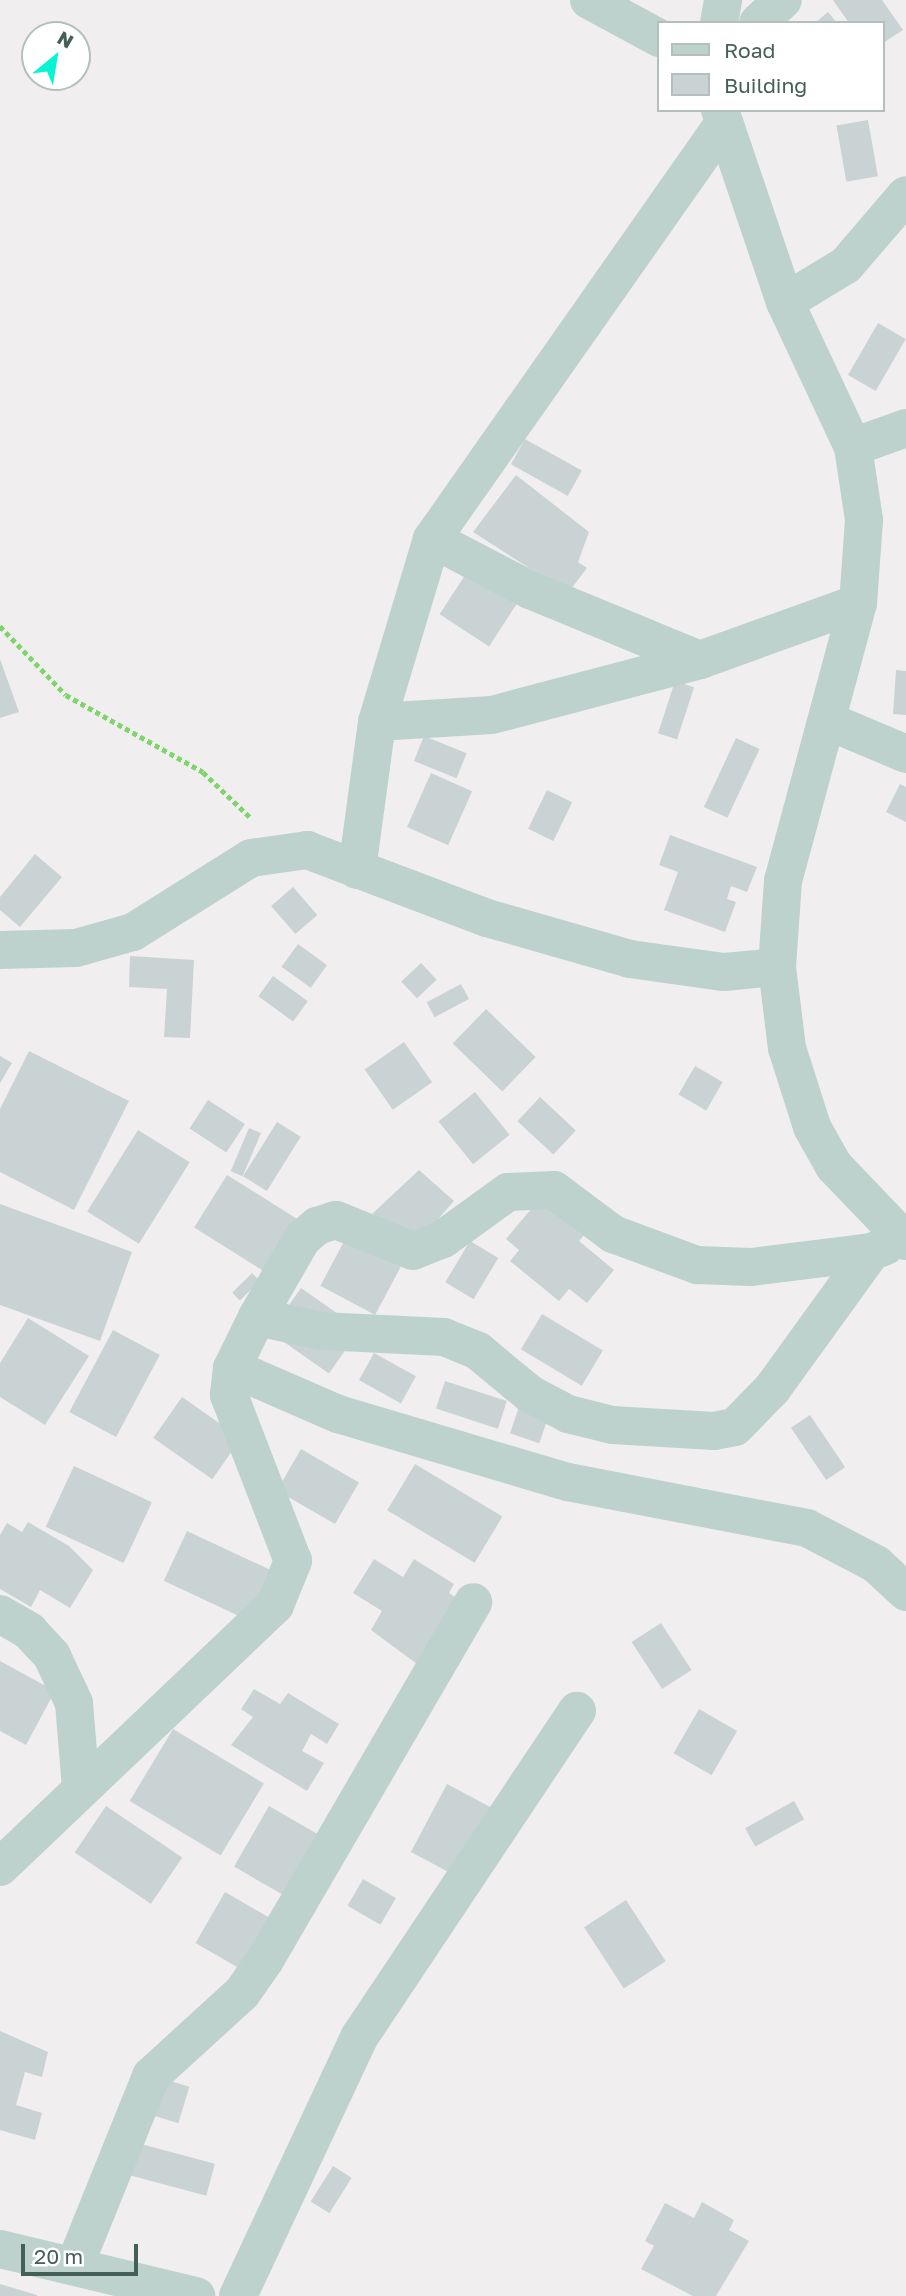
<!DOCTYPE html>
<style>
body{margin:0}
#map{position:relative;width:906px;height:2296px;overflow:hidden;background:#f1eef0;font-family:"Golos Text",sans-serif}
div>[style]{position:absolute}
[style*='--x']{left:calc(var(--x)*1px);top:calc(var(--y)*1px);width:calc(var(--w)*1px);rotate:calc(var(--a)*1deg)}
.building>*{inset:0;background:#c9d3d3;transform-origin:0 0}
.path>*{height:4.5px;margin-top:-2.25px;transform-origin:0;background:repeating-linear-gradient(90deg,#7fd56b 0 5px,transparent 0 8.5px)}
.minor>*{height:38px;margin:-19px;padding:0 19px;transform-origin:19px;border-radius:19px;background:#bdd2cd}
span{translate:-50% -50%;white-space:nowrap;text-align:center;line-height:1.15;-webkit-text-stroke:6px #fff;paint-order:stroke}
.legend{position:absolute;left:657px;top:21px;width:228px;height:91px;box-sizing:border-box;background:#fff;border:2px solid #b4bfbc;margin:0;padding:9px 12px;list-style:none;font-size:21px;color:#445e58}
.legend li{display:flex;align-items:center;gap:14px;height:35px}
.legend b{width:35px;border:2px solid #b4bfbc}
.north{position:absolute;left:21px;top:21px;width:70px;height:70px;box-sizing:border-box;background:#fff;border:2px solid #b4bfbc;border-radius:50%;rotate:30deg;font-size:19px;font-weight:700;line-height:28px;text-align:center;color:#445e58}
.north::after{content:'';display:block;margin:auto;width:24px;height:32px;background:#06f3d4;clip-path:polygon(50% 0,100% 100%,50% 72%,0 100%)}
.scale{position:absolute;left:21px;top:2244px;width:117px;height:32px;box-sizing:border-box;border:4px solid #445e58;border-top:0;padding-left:9px;font-size:21px;line-height:24px;white-space:nowrap;color:#445e58;-webkit-text-stroke:5px #fff;paint-order:stroke}
</style>
<div id="map">
<div class="building">
<div style="clip-path:polygon(833px 0,882px 0,903px 30px,883px 43px,883px 23px,849px 23px)"></div>
<div style="clip-path:polygon(828px 12px,837px 23px,815px 23px)"></div>
<div style="left:868px;top:120px;width:57px;height:32px;rotate:80deg"></div>
<div style="left:878px;top:323px;width:32px;height:60px;rotate:30deg"></div>
<div style="left:525px;top:439px;width:65px;height:29px;rotate:29deg"></div>
<div style="clip-path:polygon(516px 475px,589px 532px,578px 562px,587px 568px,568px 593px,473px 532px)"></div>
<div style="left:469px;top:569px;width:59px;height:54px;rotate:33deg"></div>
<div style="clip-path:polygon(0 659px,19px 712px,0 718px)"></div>
<div style="clip-path:polygon(896px 670px,906px 671px,906px 715px,893px 714px)"></div>
<div style="left:675px;top:681px;width:20px;height:55px;rotate:18deg"></div>
<div style="left:424px;top:736px;width:46px;height:27px;rotate:22deg"></div>
<div style="left:736px;top:738px;width:26px;height:76px;rotate:25deg"></div>
<div style="left:431px;top:773px;width:45px;height:59px;rotate:24deg"></div>
<div style="clip-path:polygon(900px 784px,906px 787px,906px 822px,886px 812px)"></div>
<div style="left:547px;top:790px;width:28px;height:43px;rotate:26deg"></div>
<div style="clip-path:polygon(670px 835px,757px 867px,747px 892px,731px 886px,727px 899px,736px 902px,725px 932px,664px 910px,678px 872px,659px 865px)"></div>
<div style="clip-path:polygon(35px 854px,62px 877px,20px 927px,0 910px,0 897px)"></div>
<div style="left:293px;top:887px;width:37px;height:29px;rotate:49deg"></div>
<div style="left:298px;top:944px;width:36px;height:28px;rotate:36deg"></div>
<div style="clip-path:polygon(130px 956px,194px 960px,190px 1038px,164px 1037px,167px 989px,129px 987px)"></div>
<div style="left:421px;top:963px;width:23px;height:27px;rotate:47deg"></div>
<div style="left:273px;top:976px;width:43px;height:25px;rotate:36deg"></div>
<div style="left:461px;top:984px;width:17px;height:39px;rotate:62deg"></div>
<div style="left:486px;top:1009px;width:69px;height:48px;rotate:44deg"></div>
<div style="left:404px;top:1042px;width:49px;height:48px;rotate:55deg"></div>
<div style="clip-path:polygon(29px 1051px,129px 1101px,74px 1210px,0 1172px,0 1109px)"></div>
<div style="clip-path:polygon(0 1056px,12px 1063px,0 1083px)"></div>
<div style="left:695px;top:1066px;width:32px;height:33px;rotate:30deg"></div>
<div style="left:475px;top:1092px;width:55px;height:47px;rotate:51deg"></div>
<div style="left:540px;top:1097px;width:49px;height:33px;rotate:43deg"></div>
<div style="left:208px;top:1100px;width:44px;height:34px;rotate:33deg"></div>
<div style="left:277px;top:1122px;width:28px;height:64px;rotate:32deg"></div>
<div style="left:249px;top:1128px;width:13px;height:47px;rotate:23deg"></div>
<div style="left:138px;top:1130px;width:61px;height:96px;rotate:32deg"></div>
<div style="clip-path:polygon(419px 1170px,454px 1201px,417px 1243px,372px 1214px)"></div>
<div style="left:227px;top:1175px;width:88px;height:62px;rotate:32deg"></div>
<div style="clip-path:polygon(542px 1196px,586px 1233px,579px 1241px,614px 1270px,587px 1303px,569px 1289px,559px 1301px,510px 1261px,519px 1250px,506px 1239px)"></div>
<div style="clip-path:polygon(0 1204px,132px 1252px,100px 1341px,0 1305px)"></div>
<div style="left:349px;top:1232px;width:62px;height:61px;rotate:28deg"></div>
<div style="left:470px;top:1241px;width:33px;height:48px;rotate:31deg"></div>
<div style="left:252px;top:1273px;width:11px;height:28px;rotate:45deg"></div>
<div style="left:301px;top:1288px;width:72px;height:54px;rotate:35deg"></div>
<div style="left:542px;top:1314px;width:71px;height:41px;rotate:31deg"></div>
<div style="clip-path:polygon(28px 1318px,89px 1356px,45px 1425px,0 1397px,0 1363px)"></div>
<div style="left:113px;top:1330px;width:53px;height:93px;rotate:28deg"></div>
<div style="left:374px;top:1353px;width:48px;height:31px;rotate:29deg"></div>
<div style="left:445px;top:1381px;width:65px;height:29px;rotate:18deg"></div>
<div style="left:182px;top:1397px;width:72px;height:50px;rotate:35deg"></div>
<div style="left:521px;top:1401px;width:31px;height:34px;rotate:19deg"></div>
<div style="left:810px;top:1415px;width:63px;height:23px;rotate:56deg"></div>
<div style="left:301px;top:1449px;width:67px;height:48px;rotate:30deg"></div>
<div style="left:415px;top:1464px;width:102px;height:54px;rotate:31deg"></div>
<div style="left:74px;top:1466px;width:86px;height:67px;rotate:25deg"></div>
<div style="clip-path:polygon(28px 1522px,69px 1546px,93px 1570px,70px 1608px,40px 1590px,31px 1607px,0 1589px,0 1535px,7px 1523px,22px 1532px)"></div>
<div style="left:187px;top:1531px;width:93px;height:55px;rotate:25deg"></div>
<div style="clip-path:polygon(374px 1559px,403px 1577px,414px 1559px,454px 1584px,449px 1593px,466px 1604px,417px 1664px,371px 1630px,382px 1611px,353px 1593px)"></div>
<div style="left:661px;top:1623px;width:56px;height:35px;rotate:57deg"></div>
<div style="clip-path:polygon(0 1661px,55px 1691px,26px 1745px,0 1731px)"></div>
<div style="clip-path:polygon(254px 1689px,280px 1704px,288px 1693px,339px 1724px,327px 1744px,311px 1734px,302px 1751px,324px 1763px,307px 1791px,231px 1745px,253px 1717px,241px 1709px)"></div>
<div style="left:699px;top:1709px;width:44px;height:51px;rotate:30deg"></div>
<div style="left:173px;top:1729px;width:106px;height:84px;rotate:31deg"></div>
<div style="left:447px;top:1784px;width:60px;height:77px;rotate:28deg"></div>
<div style="left:794px;top:1801px;width:21px;height:56px;rotate:61deg"></div>
<div style="left:106px;top:1806px;width:92px;height:56px;rotate:34deg"></div>
<div style="left:269px;top:1806px;width:64px;height:70px;rotate:30deg"></div>
<div style="left:363px;top:1879px;width:38px;height:31px;rotate:30deg"></div>
<div style="left:225px;top:1892px;width:59px;height:59px;rotate:30deg"></div>
<div style="left:626px;top:1900px;width:73px;height:50px;rotate:57deg"></div>
<div style="clip-path:polygon(0 2031px,48px 2052px,42px 2077px,25px 2072px,16px 2105px,42px 2113px,35px 2140px,0 2130px)"></div>
<div style="left:154px;top:2076px;width:37px;height:38px;rotate:17deg"></div>
<div style="left:126px;top:2140px;width:92px;height:33px;rotate:15deg"></div>
<div style="left:333px;top:2166px;width:22px;height:42px;rotate:32deg"></div>
<div style="clip-path:polygon(702px 2202px,734px 2220px,729px 2230px,749px 2241px,716px 2296px,693px 2296px,641px 2269px,654px 2246px,645px 2241px,665px 2203px,694px 2218px)"></div>
<div style="clip-path:polygon(0 2284px,37px 2295px,37px 2296px,0 2296px)"></div>
</div>
<div class="path">
<div style="--x:0;--y:626;--w:95;--a:46.3"></div>
<div style="--x:66;--y:695;--w:157;--a:29.3"></div>
<div style="--x:203;--y:772;--w:68;--a:43.8"></div>
</div>
<div class="minor">
<div style="--x:589;--y:0;--w:80;--a:28.5"></div>
<div style="--x:719;--y:23;--w:23;--a:-80"></div>
<div style="--x:758;--y:23;--w:34;--a:-43"></div>
<div style="--x:720;--y:110;--w:203;--a:71.3"></div>
<div style="--x:785;--y:302;--w:160;--a:64.9"></div>
<div style="--x:853;--y:447;--w:74;--a:81.4"></div>
<div style="--x:864;--y:520;--w:83;--a:94.1"></div>
<div style="--x:858;--y:603;--w:288;--a:105.1"></div>
<div style="--x:783;--y:881;--w:86;--a:94"></div>
<div style="--x:777;--y:967;--w:82;--a:83"></div>
<div style="--x:787;--y:1048;--w:83;--a:72.4"></div>
<div style="--x:812;--y:1127;--w:45;--a:60.6"></div>
<div style="--x:834;--y:1166;--w:104;--a:46.2"></div>
<div style="--x:785;--y:302;--w:71;--a:-31.2"></div>
<div style="--x:846;--y:265;--w:92;--a:-49.4"></div>
<div style="--x:853;--y:447;--w:56;--a:-19.7"></div>
<div style="--x:432;--y:539;--w:110;--a:27.5"></div>
<div style="--x:530;--y:590;--w:184;--a:22.4"></div>
<div style="--x:828;--y:721;--w:85;--a:22.9"></div>
<div style="--x:377;--y:722;--w:115;--a:-3.5"></div>
<div style="--x:492;--y:715;--w:215;--a:-14.8"></div>
<div style="--x:700;--y:660;--w:168;--a:-19.8"></div>
<div style="--x:357;--y:870;--w:149;--a:-82.3"></div>
<div style="--x:377;--y:722;--w:191;--a:-73.3"></div>
<div style="--x:432;--y:539;--w:508;--a:-54.93"></div>
<div style="--x:0;--y:950;--w:76;--a:-1.5"></div>
<div style="--x:76;--y:948;--w:59;--a:-15.7"></div>
<div style="--x:133;--y:932;--w:139;--a:-32.1"></div>
<div style="--x:251;--y:858;--w:57;--a:-8.1"></div>
<div style="--x:307;--y:850;--w:192;--a:20.7"></div>
<div style="--x:487;--y:918;--w:149;--a:16"></div>
<div style="--x:630;--y:959;--w:95;--a:7.9"></div>
<div style="--x:724;--y:972;--w:53;--a:-5.4"></div>
<div style="--x:257;--y:1317;--w:66;--a:12.3"></div>
<div style="--x:321;--y:1331;--w:123;--a:2.8"></div>
<div style="--x:444;--y:1337;--w:37;--a:22"></div>
<div style="--x:478;--y:1351;--w:67;--a:39.6"></div>
<div style="--x:530;--y:1394;--w:43;--a:27.8"></div>
<div style="--x:568;--y:1414;--w:45;--a:14"></div>
<div style="--x:612;--y:1425;--w:102;--a:3.4"></div>
<div style="--x:714;--y:1431;--w:21;--a:-11"></div>
<div style="--x:735;--y:1427;--w:53;--a:-45.8"></div>
<div style="--x:772;--y:1389;--w:169;--a:-54.1"></div>
<div style="--x:871;--y:1252;--w:16;--a:-22"></div>
<div style="--x:232;--y:1368;--w:116;--a:23.5"></div>
<div style="--x:338;--y:1414;--w:240;--a:16.5"></div>
<div style="--x:568;--y:1482;--w:243;--a:10.9"></div>
<div style="--x:807;--y:1528;--w:78;--a:27.6"></div>
<div style="--x:876;--y:1564;--w:41;--a:43"></div>
<div style="--x:0;--y:1614;--w:34;--a:30"></div>
<div style="--x:29;--y:1631;--w:34;--a:47"></div>
<div style="--x:52;--y:1656;--w:52;--a:64.9"></div>
<div style="--x:74;--y:1703;--w:85;--a:85.3"></div>
<div style="--x:0;--y:1867;--w:380;--a:-43.6"></div>
<div style="--x:275;--y:1605;--w:48;--a:-67.8"></div>
<div style="--x:293;--y:1561;--w:178;--a:-111.1"></div>
<div style="--x:229;--y:1395;--w:27;--a:-84"></div>
<div style="--x:232;--y:1368;--w:57;--a:-63.9"></div>
<div style="--x:257;--y:1317;--w:90;--a:-60"></div>
<div style="--x:302;--y:1239;--w:20;--a:-41"></div>
<div style="--x:317;--y:1226;--w:20;--a:-18"></div>
<div style="--x:336;--y:1220;--w:83;--a:21.9"></div>
<div style="--x:413;--y:1251;--w:32;--a:-22"></div>
<div style="--x:443;--y:1239;--w:80;--a:-35.9"></div>
<div style="--x:508;--y:1192;--w:46;--a:-2.5"></div>
<div style="--x:554;--y:1190;--w:74;--a:36.7"></div>
<div style="--x:613;--y:1234;--w:90;--a:20.3"></div>
<div style="--x:697;--y:1265;--w:54;--a:2.1"></div>
<div style="--x:751;--y:1267;--w:121;--a:-7.1"></div>
<div style="--x:0;--y:2249;--w:202;--a:13.5"></div>
<div style="--x:76;--y:2262;--w:201;--a:-68"></div>
<div style="--x:151;--y:2076;--w:123;--a:-42.4"></div>
<div style="--x:242;--y:1993;--w:40;--a:-55.1"></div>
<div style="--x:265;--y:1960;--w:414;--a:-59.8"></div>
<div style="--x:238;--y:2296;--w:287;--a:-64.9"></div>
<div style="--x:360;--y:2036;--w:391;--a:-56.3"></div>
</div>
<ul class="legend">
<li><b style="height:9px;background:#bdd2cd"></b>Road</li>
<li><b style="height:19px;background:#c9d3d3"></b>Building</li>
</ul>
<div class="north">N</div>
<div class="scale">20 m</div>
</div>
